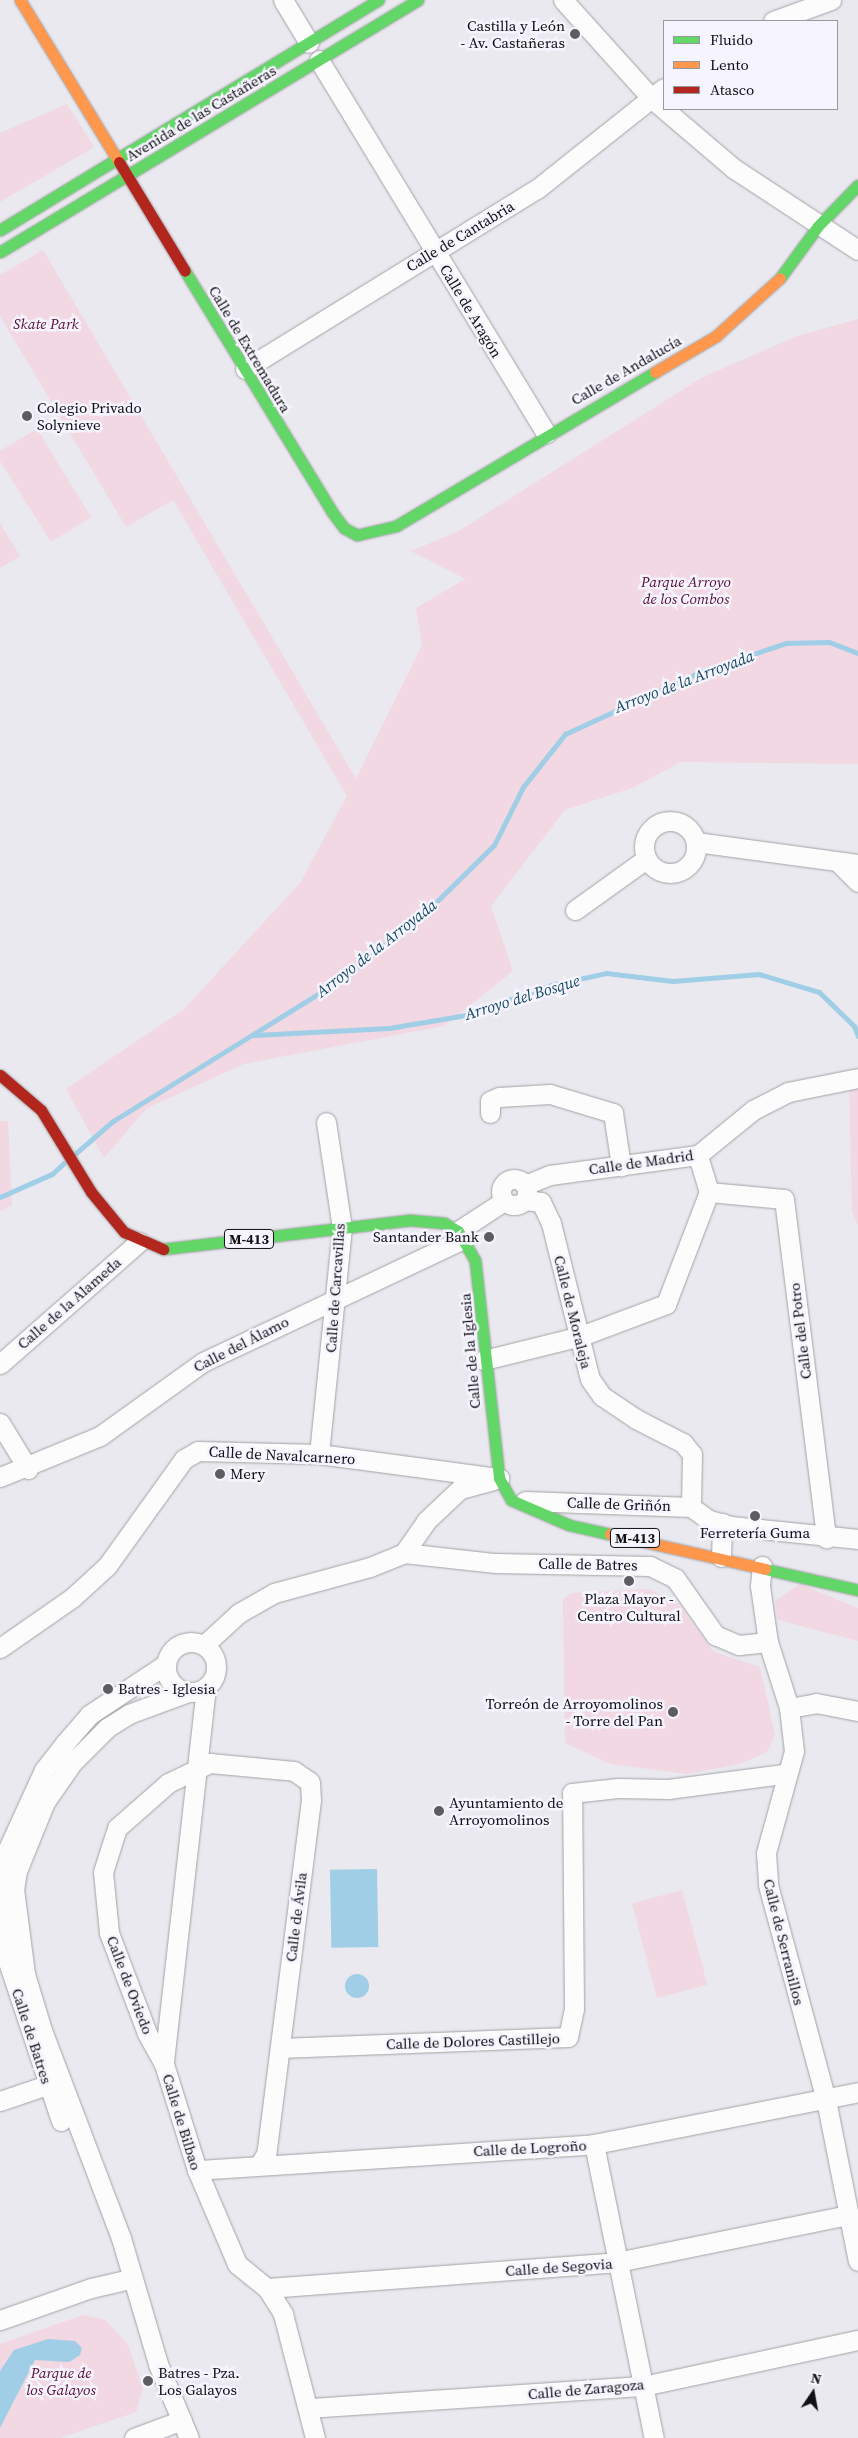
<!DOCTYPE html>
<meta charset="utf-8">
<style>
body{margin:0}
#map{position:relative;width:858px;height:2438px;overflow:hidden;background:#eae9ef;font-family:"Source Serif 4",serif}
div>[style]{position:absolute}
[style*='--x']{left:calc(var(--x)*1px);top:calc(var(--y)*1px);width:calc(var(--w)*1px);rotate:calc(var(--a)*1deg)}
.green>*{inset:0;background:#f1d8e2;transform-origin:0 0}
.water>*{inset:0;background:#a0cee6;transform-origin:0 0}
.round{border-radius:50%}
.stream>*{height:5px;margin:-2.5px;padding:0 2.5px;transform-origin:2.5px;border-radius:2.5px;background:#a0cee6}
.roads{filter:drop-shadow(0 0 1px #a2a2a6) drop-shadow(0 0 1px #a2a2a6)}
.street>*{height:19px;margin:-9.5px;padding:0 9.5px;transform-origin:9.5px;border-radius:9.5px;background:#fcfcfd}
.street>.ring{margin:-9.5px;padding:0;box-sizing:content-box;background:none;border:19px solid #fcfcfd;border-radius:50%}
.fast>*{height:11px;margin:-5.5px;padding:0 5.5px;transform-origin:5.5px;border-radius:5.5px;background:#63d668}
.slow>*{height:11px;margin:-5.5px;padding:0 5.5px;transform-origin:5.5px;border-radius:5.5px;background:#ff974d}
.jam>*{height:11px;margin:-5.5px;padding:0 5.5px;transform-origin:5.5px;border-radius:5.5px;background:#b3261e}
.dots>*{width:14px;height:14px;translate:-50% -50%;box-sizing:border-box;border:2px solid #f6f4fe;border-radius:50%}
span{translate:-50% -50%;white-space:nowrap;text-align:center;line-height:1.15;-webkit-text-stroke:5px #f6f4fe;paint-order:stroke}
.shield-label span{padding:1px 4px;background:#f6f4fe;border:1px solid;border-radius:4px;-webkit-text-stroke-width:0}
.shield-label{font-size:14px;color:#111013;font-weight:700}
.poi-label{font-size:15px;color:#111013}
.right{translate:-100% -50%;text-align:right}
.left{translate:0 -50%;text-align:left}
.street-label{font-size:15px;color:#111013}
.park-label{font-size:15px;color:#580e31;font-style:italic}
.water-label{font-size:16px;color:#13495f;font-style:italic}
.legend{position:absolute;left:663px;top:20px;width:175px;height:90px;box-sizing:border-box;background:#f6f4fe;border:1px solid #9a99a0;margin:0;padding:6px 9px;list-style:none;font-size:15px;color:#111013}
.legend li{display:flex;align-items:center;gap:10px;height:25px}
.legend b{width:25px;border:1px solid #9a99a0}
.north{position:absolute;left:788px;top:2368px;width:50px;height:50px;-webkit-text-stroke:4px #f6f4fe;paint-order:stroke;rotate:12deg;font-size:14px;font-weight:700;line-height:20px;text-align:center;color:#111013}
.north::after{content:'';display:block;margin:auto;width:18px;height:22px;background:#111013;clip-path:polygon(50% 0,100% 100%,50% 72%,0 100%)}
</style>
<div id="map">
<div class="green">
<div style="clip-path:polygon(67px 104px,94px 147px,0 202px,0 133px)"></div>
<div style="clip-path:polygon(43px 250px,356px 779px,422px 645px,416px 608px,465px 579px,411px 551px,457px 532px,703px 377px,797px 336px,858px 319px,858px 764px,681px 762px,632px 788px,565px 810px,491px 906px,513px 971px,444px 1026px,244px 1064px,147px 1108px,104px 1158px,66px 1089px,184px 1009px,300px 883px,347px 796px,173px 500px,126px 527px,0 316px,0 275px)"></div>
<div style="clip-path:polygon(37px 429px,91px 517px,51px 542px,0 461px,0 451px)"></div>
<div style="clip-path:polygon(0 523px,20px 556px,0 568px)"></div>
<div style="clip-path:polygon(858px 1085px,858px 1225px,852px 1212px,849px 1086px)"></div>
<div style="clip-path:polygon(0 1121px,8px 1121px,12px 1205px,0 1211px)"></div>
<div style="clip-path:polygon(800px 1584px,858px 1608px,858px 1641px,778px 1620px,775px 1601px)"></div>
<div style="clip-path:polygon(650px 1589px,678px 1604px,714px 1652px,760px 1667px,775px 1735px,767px 1752px,740px 1764px,687px 1774px,610px 1764px,565px 1743px,563px 1600px,571px 1593px)"></div>
<div style="left:682px;top:1890px;width:98px;height:52px;rotate:75deg"></div>
<div style="clip-path:polygon(83px 2315px,106px 2320px,128px 2345px,143px 2389px,136px 2412px,60px 2438px,0 2438px,0 2344px)"></div>
</div>
<div class="water">
<div style="left:377px;top:1869px;width:78px;height:47px;rotate:89deg"></div>
<div class="round" style="left:345px;top:1974px;width:24px;height:24px"></div>
<div style="clip-path:polygon(48px 2339px,75px 2341px,82px 2348px,80px 2355px,69px 2362px,35px 2360px,0 2428px,0 2371px,14px 2350px)"></div>
</div>
<div class="stream">
<div style="--x:255;--y:1035;--w:134;--a:-3"></div>
<div style="--x:389;--y:1028;--w:78;--a:-9.6"></div>
<div style="--x:466;--y:1015;--w:90;--a:-19.4"></div>
<div style="--x:551;--y:985;--w:56;--a:-12.3"></div>
<div style="--x:606;--y:973;--w:67;--a:6.8"></div>
<div style="--x:673;--y:981;--w:86;--a:-4.7"></div>
<div style="--x:759;--y:974;--w:63;--a:16.7"></div>
<div style="--x:819;--y:992;--w:49;--a:44.2"></div>
<div style="--x:854;--y:1026;--w:11;--a:68"></div>
<div style="--x:76;--y:1153;--w:49;--a:-40.9"></div>
<div style="--x:113;--y:1121;--w:264;--a:-31.8"></div>
<div style="--x:337;--y:982;--w:108;--a:-37.8"></div>
<div style="--x:422;--y:916;--w:101;--a:-44.6"></div>
<div style="--x:494;--y:845;--w:65;--a:-63.4"></div>
<div style="--x:523;--y:787;--w:68;--a:-51.6"></div>
<div style="--x:565;--y:734;--w:151;--a:-24.7"></div>
<div style="--x:702;--y:671;--w:89;--a:-18.4"></div>
<div style="--x:786;--y:643;--w:43;--a:-1.3"></div>
<div style="--x:829;--y:642;--w:31;--a:21"></div>
<div style="--x:0;--y:1197;--w:57;--a:-23.9"></div>
<div style="--x:52;--y:1174;--w:16;--a:-43"></div>
</div>
<div class="roads">
<div class="street">
<div style="--x:283;--y:0;--w:50;--a:58.8"></div>
<div style="--x:563;--y:0;--w:133;--a:48"></div>
<div style="--x:652;--y:99;--w:106;--a:40.4"></div>
<div style="--x:733;--y:168;--w:149;--a:33.3"></div>
<div style="--x:773;--y:21;--w:62;--a:-19.9"></div>
<div style="--x:319;--y:60;--w:437;--a:58.7"></div>
<div style="--x:245;--y:369;--w:343;--a:-31.7"></div>
<div style="--x:537;--y:189;--w:162;--a:-38.5"></div>
<div class="ring" style="left:644px;top:821px;width:33px;height:33px"></div>
<div style="--x:696;--y:842;--w:163;--a:7.7"></div>
<div style="--x:839;--y:863;--w:27;--a:45"></div>
<div style="--x:575;--y:910;--w:87;--a:-35.7"></div>
<div style="--x:490;--y:1113;--w:12;--a:-90"></div>
<div style="--x:490;--y:1101;--w:10;--a:-24"></div>
<div style="--x:499;--y:1097;--w:51;--a:-3.4"></div>
<div style="--x:550;--y:1094;--w:66;--a:16.8"></div>
<div style="--x:613;--y:1113;--w:54;--a:81.4"></div>
<div class="ring" style="left:501px;top:1179px;width:7px;height:7px"></div>
<div style="--x:525;--y:1185;--w:27;--a:-22"></div>
<div style="--x:550;--y:1175;--w:149;--a:-7.7"></div>
<div style="--x:698;--y:1155;--w:71;--a:-39.3"></div>
<div style="--x:753;--y:1110;--w:39;--a:-27"></div>
<div style="--x:788;--y:1092;--w:71;--a:-11.3"></div>
<div style="--x:709;--y:1192;--w:75;--a:5.3"></div>
<div style="--x:784;--y:1199;--w:342;--a:82.9"></div>
<div style="--x:525;--y:1200;--w:16;--a:7"></div>
<div style="--x:541;--y:1202;--w:23;--a:65"></div>
<div style="--x:551;--y:1223;--w:161;--a:76"></div>
<div style="--x:590;--y:1379;--w:21;--a:55"></div>
<div style="--x:602;--y:1396;--w:41;--a:34.1"></div>
<div style="--x:636;--y:1419;--w:53;--a:27.1"></div>
<div style="--x:683;--y:1443;--w:14;--a:51"></div>
<div style="--x:692;--y:1454;--w:53;--a:91.1"></div>
<div style="--x:458;--y:1231;--w:55;--a:-33.1"></div>
<div style="--x:484;--y:1360;--w:100;--a:-13.9"></div>
<div style="--x:581;--y:1336;--w:91;--a:-20.6"></div>
<div style="--x:666;--y:1304;--w:120;--a:-69"></div>
<div style="--x:709;--y:1192;--w:39;--a:-107"></div>
<div style="--x:0;--y:1364;--w:185;--a:-41.3"></div>
<div style="--x:0;--y:1423;--w:54;--a:58.7"></div>
<div style="--x:319;--y:1454;--w:227;--a:-84.2"></div>
<div style="--x:342;--y:1228;--w:107;--a:-98.6"></div>
<div style="--x:0;--y:1477;--w:108;--a:-22.3"></div>
<div style="--x:100;--y:1436;--w:127;--a:-35.7"></div>
<div style="--x:203;--y:1362;--w:290;--a:-25.3"></div>
<div style="--x:525;--y:1501;--w:166;--a:2.1"></div>
<div style="--x:691;--y:1507;--w:22;--a:36"></div>
<div style="--x:709;--y:1520;--w:23;--a:15"></div>
<div style="--x:731;--y:1526;--w:128;--a:5.8"></div>
<div style="--x:404;--y:1553;--w:39;--a:-55"></div>
<div style="--x:426;--y:1521;--w:47;--a:-43.3"></div>
<div style="--x:460;--y:1489;--w:34;--a:-15"></div>
<div style="--x:721;--y:1557;--w:34;--a:-88"></div>
<div style="--x:762;--y:1566;--w:20;--a:96"></div>
<div style="--x:760;--y:1586;--w:57;--a:81.9"></div>
<div style="--x:768;--y:1642;--w:69;--a:72.3"></div>
<div style="--x:789;--y:1708;--w:43;--a:83.4"></div>
<div style="--x:794;--y:1751;--w:106;--a:105.4"></div>
<div style="--x:766;--y:1853;--w:32;--a:86"></div>
<div style="--x:768;--y:1885;--w:223;--a:74.9"></div>
<div style="--x:826;--y:2100;--w:164;--a:78.8"></div>
<div class="ring" style="left:166px;top:1642px;width:31px;height:31px"></div>
<div style="--x:204;--y:1645;--w:47;--a:-42.4"></div>
<div style="--x:239;--y:1613;--w:40;--a:-29.7"></div>
<div style="--x:274;--y:1593;--w:99;--a:-15.2"></div>
<div style="--x:370;--y:1567;--w:37;--a:-22"></div>
<div style="--x:404;--y:1553;--w:92;--a:6.3"></div>
<div style="--x:495;--y:1563;--w:155;--a:1.1"></div>
<div style="--x:650;--y:1566;--w:28;--a:26"></div>
<div style="--x:675;--y:1578;--w:70;--a:54.9"></div>
<div style="--x:715;--y:1635;--w:26;--a:23"></div>
<div style="--x:739;--y:1645;--w:29;--a:-6"></div>
<div style="--x:0;--y:1648;--w:88;--a:-34.8"></div>
<div style="--x:72;--y:1598;--w:47;--a:-42.4"></div>
<div style="--x:107;--y:1566;--w:132;--a:-54.3"></div>
<div style="--x:184;--y:1459;--w:16;--a:-30"></div>
<div style="--x:198;--y:1451;--w:121;--a:1.4"></div>
<div style="--x:319;--y:1454;--w:182;--a:7.6"></div>
<div style="--x:206;--y:1687;--w:379;--a:96.4"></div>
<div style="--x:164;--y:2064;--w:111;--a:72.7"></div>
<div style="--x:197;--y:2170;--w:102;--a:66.9"></div>
<div style="--x:237;--y:2264;--w:38;--a:39"></div>
<div style="--x:267;--y:2288;--w:31;--a:58"></div>
<div style="--x:283;--y:2314;--w:128;--a:75.5"></div>
<div style="--x:188;--y:1692;--w:63;--a:159.6"></div>
<div style="--x:129;--y:1714;--w:26;--a:148"></div>
<div style="--x:107;--y:1728;--w:49;--a:135"></div>
<div style="--x:72;--y:1763;--w:47;--a:124.7"></div>
<div style="--x:45;--y:1802;--w:74;--a:112.1"></div>
<div style="--x:17;--y:1871;--w:18;--a:99"></div>
<div style="--x:14;--y:1889;--w:86;--a:82.6"></div>
<div style="--x:25;--y:1974;--w:59;--a:73.1"></div>
<div style="--x:42;--y:2030;--w:222;--a:69.2"></div>
<div style="--x:121;--y:2238;--w:131;--a:73.6"></div>
<div style="--x:158;--y:2364;--w:80;--a:67.3"></div>
<div style="--x:789;--y:1708;--w:27;--a:-10"></div>
<div style="--x:816;--y:1703;--w:43;--a:10.8"></div>
<div style="--x:280;--y:2048;--w:288;--a:-2.2"></div>
<div style="--x:568;--y:2037;--w:29;--a:-78"></div>
<div style="--x:574;--y:2009;--w:216;--a:-90.5"></div>
<div style="--x:572;--y:1793;--w:46;--a:-6.2"></div>
<div style="--x:618;--y:1788;--w:50;--a:1.1"></div>
<div style="--x:668;--y:1789;--w:117;--a:-7.4"></div>
<div style="--x:164;--y:2064;--w:35;--a:-119"></div>
<div style="--x:147;--y:2033;--w:107;--a:-110.8"></div>
<div style="--x:109;--y:1933;--w:61;--a:-95.6"></div>
<div style="--x:103;--y:1872;--w:46;--a:-72.3"></div>
<div style="--x:117;--y:1828;--w:68;--a:-41.4"></div>
<div style="--x:168;--y:1783;--w:47;--a:-25.5"></div>
<div style="--x:210;--y:1763;--w:84;--a:5.4"></div>
<div style="--x:294;--y:1771;--w:19;--a:35"></div>
<div style="--x:310;--y:1782;--w:18;--a:87"></div>
<div style="--x:311;--y:1800;--w:357;--a:97.2"></div>
<div style="--x:266;--y:2154;--w:13;--a:122"></div>
<div style="--x:0;--y:2101;--w:62;--a:-18.7"></div>
<div style="--x:61;--y:2121;--w:180;--a:-108.4"></div>
<div style="--x:4;--y:1950;--w:74;--a:-92.3"></div>
<div style="--x:1;--y:1876;--w:24;--a:-78"></div>
<div style="--x:6;--y:1853;--w:91;--a:-65.4"></div>
<div style="--x:44;--y:1770;--w:34;--a:-52"></div>
<div style="--x:65;--y:1743;--w:37;--a:-49"></div>
<div style="--x:89;--y:1715;--w:92;--a:-33.5"></div>
<div style="--x:594;--y:2144;--w:300;--a:78.5"></div>
<div style="--x:197;--y:2170;--w:398;--a:-3.7"></div>
<div style="--x:594;--y:2144;--w:269;--a:-11.1"></div>
<div style="--x:267;--y:2288;--w:351;--a:-4.2"></div>
<div style="--x:617;--y:2262;--w:235;--a:-11.5"></div>
<div style="--x:0;--y:2320;--w:96;--a:-19.4"></div>
<div style="--x:91;--y:2288;--w:40;--a:-13"></div>
<div style="--x:309;--y:2408;--w:335;--a:-3.8"></div>
<div style="--x:643;--y:2386;--w:220;--a:-12.1"></div>
<div style="--x:134;--y:2438;--w:51;--a:-20.6"></div>
</div>
<div class="fast">
<div style="--x:0;--y:230;--w:443;--a:-31.3"></div>
<div style="--x:0;--y:252;--w:488;--a:-31.1"></div>
<div style="--x:185;--y:271;--w:282;--a:58.6"></div>
<div style="--x:332;--y:512;--w:20;--a:53"></div>
<div style="--x:344;--y:528;--w:15;--a:28"></div>
<div style="--x:357;--y:535;--w:40;--a:-13"></div>
<div style="--x:396;--y:526;--w:301;--a:-30.7"></div>
<div style="--x:780;--y:278;--w:64;--a:-53.8"></div>
<div style="--x:818;--y:226;--w:57;--a:-45.7"></div>
<div style="--x:163;--y:1249;--w:249;--a:-6.7"></div>
<div style="--x:410;--y:1220;--w:34;--a:5"></div>
<div style="--x:444;--y:1223;--w:16;--a:30"></div>
<div style="--x:458;--y:1231;--w:34;--a:60"></div>
<div style="--x:475;--y:1260;--w:219;--a:83.7"></div>
<div style="--x:499;--y:1478;--w:25;--a:61"></div>
<div style="--x:511;--y:1500;--w:63;--a:23.3"></div>
<div style="--x:569;--y:1525;--w:42;--a:12.4"></div>
<div style="--x:765;--y:1569;--w:95;--a:12.7"></div>
</div>
<div class="slow">
<div style="--x:20;--y:0;--w:190;--a:58.6"></div>
<div style="--x:655;--y:372;--w:71;--a:-30.5"></div>
<div style="--x:716;--y:336;--w:86;--a:-42.2"></div>
<div style="--x:610;--y:1534;--w:159;--a:12.7"></div>
</div>
<div class="jam">
<div style="--x:119;--y:162;--w:127;--a:58.8"></div>
<div style="--x:0;--y:1075;--w:54;--a:40.5"></div>
<div style="--x:41;--y:1110;--w:96;--a:58.6"></div>
<div style="--x:91;--y:1192;--w:52;--a:50.5"></div>
<div style="--x:124;--y:1232;--w:43;--a:23.6"></div>
</div>
</div>
<div class="dots">
<div style="left:575px;top:34px;background:#5d5c60"></div>
<div style="left:27px;top:416px;background:#5d5c60"></div>
<div style="left:489px;top:1237px;background:#5d5c60"></div>
<div style="left:220px;top:1474px;background:#5d5c60"></div>
<div style="left:755px;top:1516px;background:#5d5c60"></div>
<div style="left:629px;top:1581px;background:#5d5c60"></div>
<div style="left:108px;top:1689px;background:#5d5c60"></div>
<div style="left:673px;top:1712px;background:#5d5c60"></div>
<div style="left:439px;top:1811px;background:#5d5c60"></div>
<div style="left:148px;top:2381px;background:#5d5c60"></div>
</div>
<div class="shield-label">
<span style="left:249px;top:1239px">M-413</span>
<span style="left:635px;top:1538px">M-413</span>
</div>
<div class="poi-label">
<span class="right" style="left:565px;top:34px">Castilla y León<br>- Av. Castañeras</span>
<span class="left" style="left:37px;top:416px">Colegio Privado<br>Solynieve</span>
<span class="right" style="left:479px;top:1237px">Santander Bank</span>
<span class="left" style="left:230px;top:1474px">Mery</span>
<span style="left:755px;top:1533px">Ferretería Guma</span>
<span style="left:629px;top:1607px">Plaza Mayor -<br>Centro Cultural</span>
<span class="left" style="left:118px;top:1689px">Batres - Iglesia</span>
<span class="right" style="left:663px;top:1712px">Torreón de Arroyomolinos<br>- Torre del Pan</span>
<span class="left" style="left:449px;top:1811px">Ayuntamiento de<br>Arroyomolinos</span>
<span class="left" style="left:158px;top:2381px">Batres - Pza.<br>Los Galayos</span>
</div>
<div class="street-label">
<span style="left:201px;top:113px;rotate:-31deg">Avenida de las Castañeras</span>
<span style="left:460px;top:236px;rotate:-31deg">Calle de Cantabria</span>
<span style="left:471px;top:311px;rotate:59deg">Calle de Aragón</span>
<span style="left:250px;top:349px;rotate:59deg">Calle de Extremadura</span>
<span style="left:626px;top:370px;rotate:-30deg">Calle de Andalucía</span>
<span style="left:641px;top:1162px;rotate:-8deg">Calle de Madrid</span>
<span style="left:335px;top:1288px;rotate:-86deg">Calle de Carcavillas</span>
<span style="left:69px;top:1303px;rotate:-41deg">Calle de la Alameda</span>
<span style="left:573px;top:1312px;rotate:76deg">Calle de Moraleja</span>
<span style="left:800px;top:1331px;rotate:-97deg">Calle del Potro</span>
<span style="left:241px;top:1344px;rotate:-27deg">Calle del Álamo</span>
<span style="left:470px;top:1351px;rotate:-95deg">Calle de la Iglesia</span>
<span style="left:282px;top:1455px;rotate:3deg">Calle de Navalcarnero</span>
<span style="left:619px;top:1504px;rotate:2deg">Calle de Griñón</span>
<span style="left:588px;top:1564px;rotate:1deg">Calle de Batres</span>
<span style="left:296px;top:1917px;rotate:-83deg">Calle de Ávila</span>
<span style="left:784px;top:1942px;rotate:76deg">Calle de Serranillos</span>
<span style="left:130px;top:1985px;rotate:69deg">Calle de Oviedo</span>
<span style="left:32px;top:2036px;rotate:72deg">Calle de Batres</span>
<span style="left:473px;top:2041px;rotate:-2deg">Calle de Dolores Castillejo</span>
<span style="left:182px;top:2122px;rotate:73deg">Calle de Bilbao</span>
<span style="left:530px;top:2148px;rotate:-3deg">Calle de Logroño</span>
<span style="left:559px;top:2267px;rotate:-4deg">Calle de Segovia</span>
<span style="left:586px;top:2389px;rotate:-5deg">Calle de Zaragoza</span>
</div>
<div class="park-label">
<span style="left:46px;top:324px">Skate Park</span>
<span style="left:686px;top:590px">Parque Arroyo<br>de los Combos</span>
<span style="left:61px;top:2381px">Parque de<br>los Galayos</span>
</div>
<div class="water-label">
<span style="left:684px;top:681px;rotate:-21deg">Arroyo de la Arroyada</span>
<span style="left:376px;top:948px;rotate:-38deg">Arroyo de la Arroyada</span>
<span style="left:522px;top:997px;rotate:-17deg">Arroyo del Bosque</span>
</div>
<ul class="legend">
<li><b style="height:6px;background:#63d668"></b>Fluido</li>
<li><b style="height:6px;background:#ff974d"></b>Lento</li>
<li><b style="height:6px;background:#b3261e"></b>Atasco</li>
</ul>
<div class="north">N</div>
</div>
